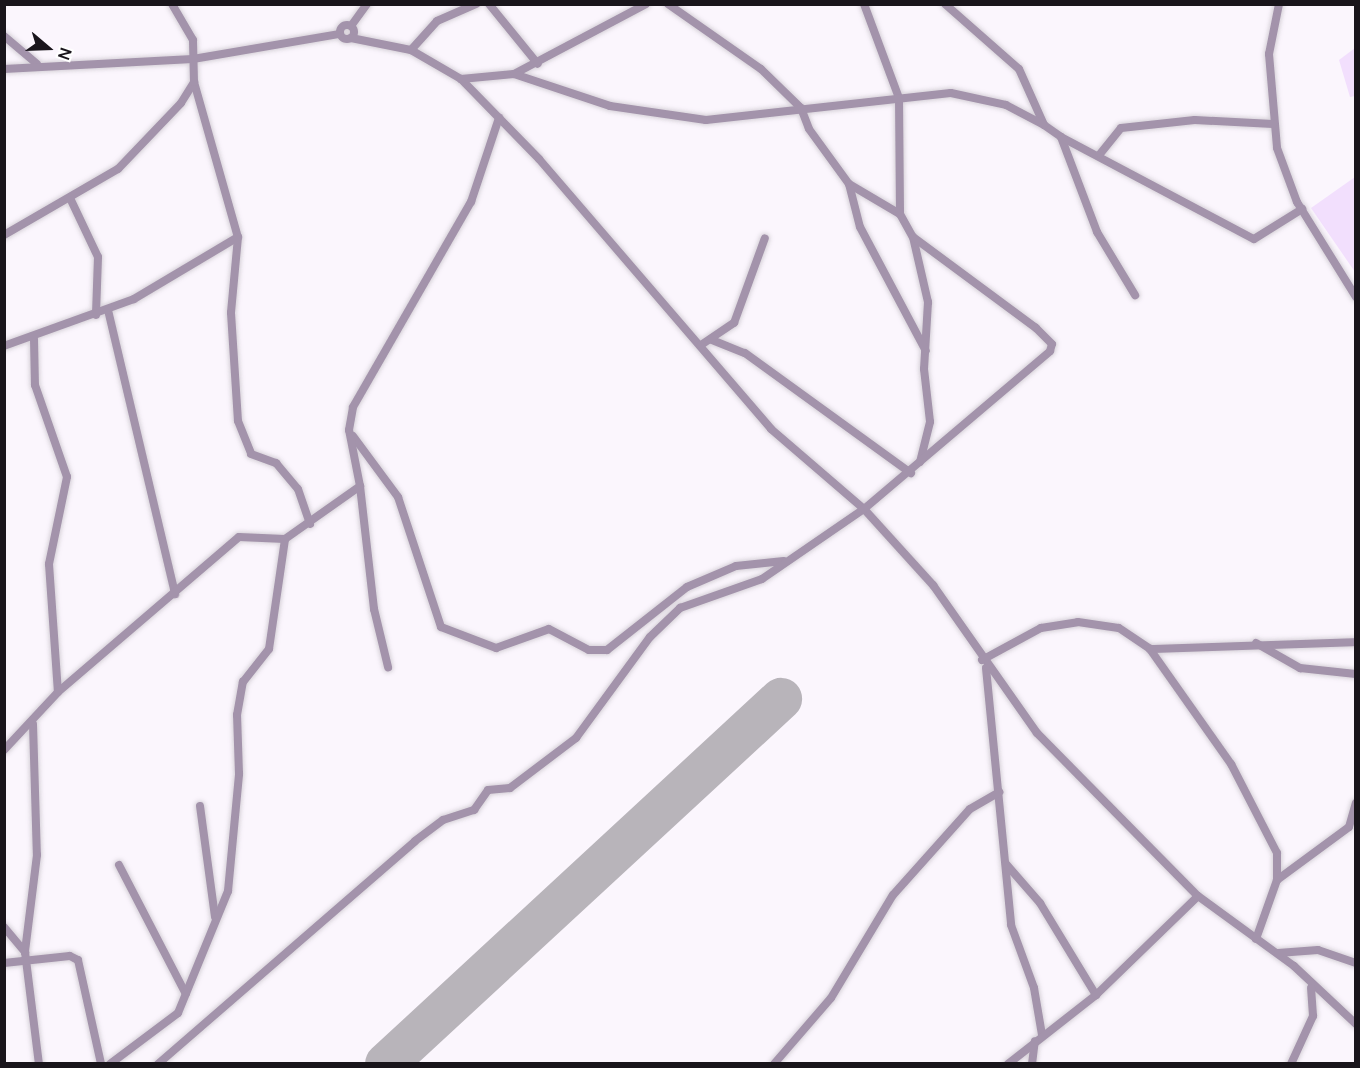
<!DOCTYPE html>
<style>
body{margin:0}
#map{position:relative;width:1360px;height:1068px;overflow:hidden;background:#fbf6fd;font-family:Manrope,sans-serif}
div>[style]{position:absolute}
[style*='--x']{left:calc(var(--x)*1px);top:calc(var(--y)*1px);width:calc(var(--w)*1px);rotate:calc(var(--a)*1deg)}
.green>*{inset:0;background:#f2dffd}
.runway>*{height:42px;margin:-21px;padding:0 21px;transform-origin:21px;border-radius:21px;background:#b8b4ba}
.roads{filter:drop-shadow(0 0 2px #d7d2d9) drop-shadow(0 0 2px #d7d2d9)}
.minor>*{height:8px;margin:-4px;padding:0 4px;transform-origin:4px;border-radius:4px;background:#a393ab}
.minor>.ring{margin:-4px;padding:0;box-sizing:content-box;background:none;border:8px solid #a393ab;border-radius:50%}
span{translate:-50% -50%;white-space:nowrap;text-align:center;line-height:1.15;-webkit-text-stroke:4.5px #fff;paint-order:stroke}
.frame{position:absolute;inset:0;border:6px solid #19151b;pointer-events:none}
.north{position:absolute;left:18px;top:18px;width:60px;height:60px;-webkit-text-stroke:4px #fff;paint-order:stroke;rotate:109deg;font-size:16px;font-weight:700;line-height:24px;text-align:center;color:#19151b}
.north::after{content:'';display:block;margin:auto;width:21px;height:27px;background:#19151b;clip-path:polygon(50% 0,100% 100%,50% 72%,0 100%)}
</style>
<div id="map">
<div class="green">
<div style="clip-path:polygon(1355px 48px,1355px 96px,1350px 97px,1339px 60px)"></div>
<div style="clip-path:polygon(1355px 177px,1355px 272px,1311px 208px)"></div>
</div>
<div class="runway">
<div style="--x:386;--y:1064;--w:538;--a:-42.74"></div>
</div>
<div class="roads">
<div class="minor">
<div style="--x:489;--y:4;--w:77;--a:50.8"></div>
<div style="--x:668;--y:4;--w:113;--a:35"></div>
<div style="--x:761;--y:69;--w:56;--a:44.3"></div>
<div style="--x:801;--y:108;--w:22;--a:69"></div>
<div style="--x:809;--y:129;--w:68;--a:54"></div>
<div style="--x:849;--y:184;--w:59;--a:30.5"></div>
<div style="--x:864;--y:4;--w:100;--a:69.6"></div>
<div style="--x:899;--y:98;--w:116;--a:89.5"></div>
<div style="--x:900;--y:214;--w:26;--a:61"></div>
<div style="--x:913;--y:237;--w:67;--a:77"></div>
<div style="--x:928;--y:302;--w:67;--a:93.4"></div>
<div style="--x:924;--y:369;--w:53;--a:83.5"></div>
<div style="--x:930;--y:422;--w:41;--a:104"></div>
<div style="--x:945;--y:4;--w:98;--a:41.3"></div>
<div style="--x:1019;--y:69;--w:61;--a:65.9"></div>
<div style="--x:1044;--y:125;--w:21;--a:35"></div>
<div style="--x:1061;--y:137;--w:102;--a:69.2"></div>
<div style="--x:1097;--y:232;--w:74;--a:58.9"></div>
<div style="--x:1279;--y:4;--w:51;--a:101.3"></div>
<div style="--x:1269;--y:54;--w:94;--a:85.1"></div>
<div style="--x:1277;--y:148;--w:58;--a:69.7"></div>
<div style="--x:1297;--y:202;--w:112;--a:58.2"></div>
<div class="ring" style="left:340px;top:25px;width:6px;height:6px"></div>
<div style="--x:351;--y:26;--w:27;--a:-54"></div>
<div style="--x:4;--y:36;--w:43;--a:40.3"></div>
<div style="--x:351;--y:38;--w:61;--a:11.3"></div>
<div style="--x:411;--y:50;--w:58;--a:30.1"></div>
<div style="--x:461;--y:79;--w:112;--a:45.7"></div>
<div style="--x:539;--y:159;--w:356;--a:49.3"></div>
<div style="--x:771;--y:429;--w:123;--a:40.7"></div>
<div style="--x:864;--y:509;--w:103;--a:47.8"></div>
<div style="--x:933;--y:585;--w:181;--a:54.9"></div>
<div style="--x:1037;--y:733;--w:229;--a:45.4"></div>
<div style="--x:1198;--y:896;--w:119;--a:36.1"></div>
<div style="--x:1294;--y:966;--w:85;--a:43.1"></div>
<div style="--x:411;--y:50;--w:39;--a:-48"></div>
<div style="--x:437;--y:21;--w:43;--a:-23.6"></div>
<div style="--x:4;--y:69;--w:189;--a:-3"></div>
<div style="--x:193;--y:59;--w:149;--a:-9.7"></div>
<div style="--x:514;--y:74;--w:149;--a:-27.9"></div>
<div style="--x:461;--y:79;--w:53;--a:-5.4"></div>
<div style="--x:514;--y:74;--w:101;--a:18.4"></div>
<div style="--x:610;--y:106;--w:97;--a:8.3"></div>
<div style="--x:706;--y:120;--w:246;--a:-6.3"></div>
<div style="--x:951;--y:93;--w:56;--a:12.3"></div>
<div style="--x:1006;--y:105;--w:43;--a:27.8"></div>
<div style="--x:194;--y:82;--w:161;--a:74.2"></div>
<div style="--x:238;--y:237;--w:76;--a:95.3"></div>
<div style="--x:231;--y:313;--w:108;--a:86.3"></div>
<div style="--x:238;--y:421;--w:35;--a:68"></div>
<div style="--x:251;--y:454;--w:27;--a:20"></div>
<div style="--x:276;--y:463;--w:34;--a:50"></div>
<div style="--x:298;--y:489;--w:37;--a:71"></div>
<div style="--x:1061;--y:137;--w:218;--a:27.9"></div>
<div style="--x:1254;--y:239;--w:57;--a:-32"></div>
<div style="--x:1100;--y:154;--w:33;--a:-51"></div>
<div style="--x:1121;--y:128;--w:74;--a:-6.2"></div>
<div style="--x:1195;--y:120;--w:78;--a:2.9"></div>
<div style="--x:849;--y:184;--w:44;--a:75.7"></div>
<div style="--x:860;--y:227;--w:140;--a:62"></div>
<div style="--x:70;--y:198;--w:65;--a:64.6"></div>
<div style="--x:98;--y:257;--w:58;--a:92"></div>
<div style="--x:4;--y:235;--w:132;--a:-30.1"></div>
<div style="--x:118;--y:169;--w:91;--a:-46.3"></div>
<div style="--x:181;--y:103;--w:25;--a:-58"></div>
<div style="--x:194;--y:82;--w:42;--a:-91.4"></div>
<div style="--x:193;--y:40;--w:42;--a:-120.3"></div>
<div style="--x:108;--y:310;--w:292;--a:76.7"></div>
<div style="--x:34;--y:339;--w:46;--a:88.8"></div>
<div style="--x:35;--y:385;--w:97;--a:70.8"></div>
<div style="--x:67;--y:477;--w:89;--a:101.7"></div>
<div style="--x:49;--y:564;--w:128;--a:86"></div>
<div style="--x:712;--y:340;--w:35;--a:22"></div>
<div style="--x:745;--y:353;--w:205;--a:35.9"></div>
<div style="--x:701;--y:345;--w:40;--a:-34"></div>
<div style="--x:734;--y:323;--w:90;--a:-70"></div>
<div style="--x:4;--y:346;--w:138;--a:-19.9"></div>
<div style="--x:134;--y:299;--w:121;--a:-30.8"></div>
<div style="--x:353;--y:436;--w:76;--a:53.6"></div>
<div style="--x:398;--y:497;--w:137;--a:71.7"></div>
<div style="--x:441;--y:627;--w:59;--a:20.9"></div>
<div style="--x:496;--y:648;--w:56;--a:-19.7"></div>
<div style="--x:549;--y:629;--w:45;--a:27.7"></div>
<div style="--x:589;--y:650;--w:18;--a:0"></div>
<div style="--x:607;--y:650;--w:102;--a:-38.2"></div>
<div style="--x:687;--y:587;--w:53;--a:-23.2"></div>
<div style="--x:736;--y:566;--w:48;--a:-5.9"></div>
<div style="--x:360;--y:486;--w:124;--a:83.5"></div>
<div style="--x:374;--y:609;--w:60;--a:76.4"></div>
<div style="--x:1256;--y:643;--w:51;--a:29.6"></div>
<div style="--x:1300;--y:668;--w:56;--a:6.1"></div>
<div style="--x:982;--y:660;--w:67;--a:-28.5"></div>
<div style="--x:1041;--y:628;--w:37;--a:-9"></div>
<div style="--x:1078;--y:622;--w:41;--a:8.3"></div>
<div style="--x:1119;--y:628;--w:37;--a:34"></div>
<div style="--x:986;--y:668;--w:258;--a:84.4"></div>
<div style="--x:1011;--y:925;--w:67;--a:69.9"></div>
<div style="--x:1034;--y:988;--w:48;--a:80.3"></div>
<div style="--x:33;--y:724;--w:131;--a:88.3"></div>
<div style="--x:37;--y:855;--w:98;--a:97.1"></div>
<div style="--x:25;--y:952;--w:113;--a:82.9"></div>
<div style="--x:4;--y:750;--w:79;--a:-47"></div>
<div style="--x:58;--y:692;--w:238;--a:-40.6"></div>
<div style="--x:239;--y:537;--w:46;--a:2.5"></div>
<div style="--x:285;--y:539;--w:92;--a:-35.2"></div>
<div style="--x:360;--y:486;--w:57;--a:-101.1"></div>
<div style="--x:349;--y:430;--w:23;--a:-80"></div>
<div style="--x:353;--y:407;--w:237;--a:-60.1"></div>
<div style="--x:471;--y:202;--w:89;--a:-71.6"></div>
<div style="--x:200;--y:806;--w:112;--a:82.3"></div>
<div style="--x:1006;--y:864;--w:52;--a:48.9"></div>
<div style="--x:1040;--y:903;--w:108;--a:58.7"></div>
<div style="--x:119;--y:865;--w:145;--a:62.6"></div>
<div style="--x:1277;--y:880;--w:89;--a:-36.4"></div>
<div style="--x:1349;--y:827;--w:25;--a:-74"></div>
<div style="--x:4;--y:927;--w:33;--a:50"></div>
<div style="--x:1256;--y:939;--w:63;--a:-70.4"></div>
<div style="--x:1277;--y:880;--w:27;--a:-90"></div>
<div style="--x:1277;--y:853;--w:100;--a:-117.3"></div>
<div style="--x:1231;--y:764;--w:141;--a:-125.2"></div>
<div style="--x:1150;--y:649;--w:206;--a:-1.9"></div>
<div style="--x:1278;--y:953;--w:40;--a:-4.3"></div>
<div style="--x:1318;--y:950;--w:40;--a:18.9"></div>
<div style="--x:4;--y:963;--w:66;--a:-6.1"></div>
<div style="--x:70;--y:956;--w:9;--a:27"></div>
<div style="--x:78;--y:960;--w:107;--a:77.5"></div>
<div style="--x:110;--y:1064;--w:85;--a:-36.9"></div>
<div style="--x:178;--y:1013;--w:132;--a:-67.7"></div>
<div style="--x:228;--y:891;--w:118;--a:-84.6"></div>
<div style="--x:239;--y:774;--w:59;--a:-91.9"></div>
<div style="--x:237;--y:715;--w:34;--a:-80"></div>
<div style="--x:243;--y:682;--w:42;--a:-51.8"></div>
<div style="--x:269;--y:649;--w:111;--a:-81.7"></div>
<div style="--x:158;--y:1064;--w:340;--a:-40.9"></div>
<div style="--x:415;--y:841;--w:35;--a:-37"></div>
<div style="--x:443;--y:820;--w:33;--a:-18"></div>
<div style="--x:474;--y:810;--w:24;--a:-55"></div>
<div style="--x:488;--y:790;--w:22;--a:-5"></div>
<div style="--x:510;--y:788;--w:83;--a:-37.1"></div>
<div style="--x:576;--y:738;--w:125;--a:-53.8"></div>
<div style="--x:650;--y:637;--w:42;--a:-44"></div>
<div style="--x:680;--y:608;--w:87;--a:-19.5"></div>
<div style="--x:762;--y:579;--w:124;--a:-34.5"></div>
<div style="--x:864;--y:509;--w:244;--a:-40.3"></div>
<div style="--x:1050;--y:351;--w:7;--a:-74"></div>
<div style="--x:1052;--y:344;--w:23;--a:-135"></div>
<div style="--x:1036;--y:328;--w:153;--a:-143.5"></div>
<div style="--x:774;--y:1064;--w:87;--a:-49.2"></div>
<div style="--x:831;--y:998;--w:120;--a:-59"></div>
<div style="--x:893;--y:895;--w:115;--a:-48.2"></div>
<div style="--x:970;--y:809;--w:34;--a:-30"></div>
<div style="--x:1008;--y:1064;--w:112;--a:-38.1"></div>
<div style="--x:1096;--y:995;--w:142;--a:-44.1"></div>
<div style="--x:1032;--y:1064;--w:23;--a:-83"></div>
<div style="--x:1291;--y:1064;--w:53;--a:-65.4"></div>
<div style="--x:1313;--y:1016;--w:28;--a:-94"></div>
</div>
</div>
<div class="frame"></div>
<div class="north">N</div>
</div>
